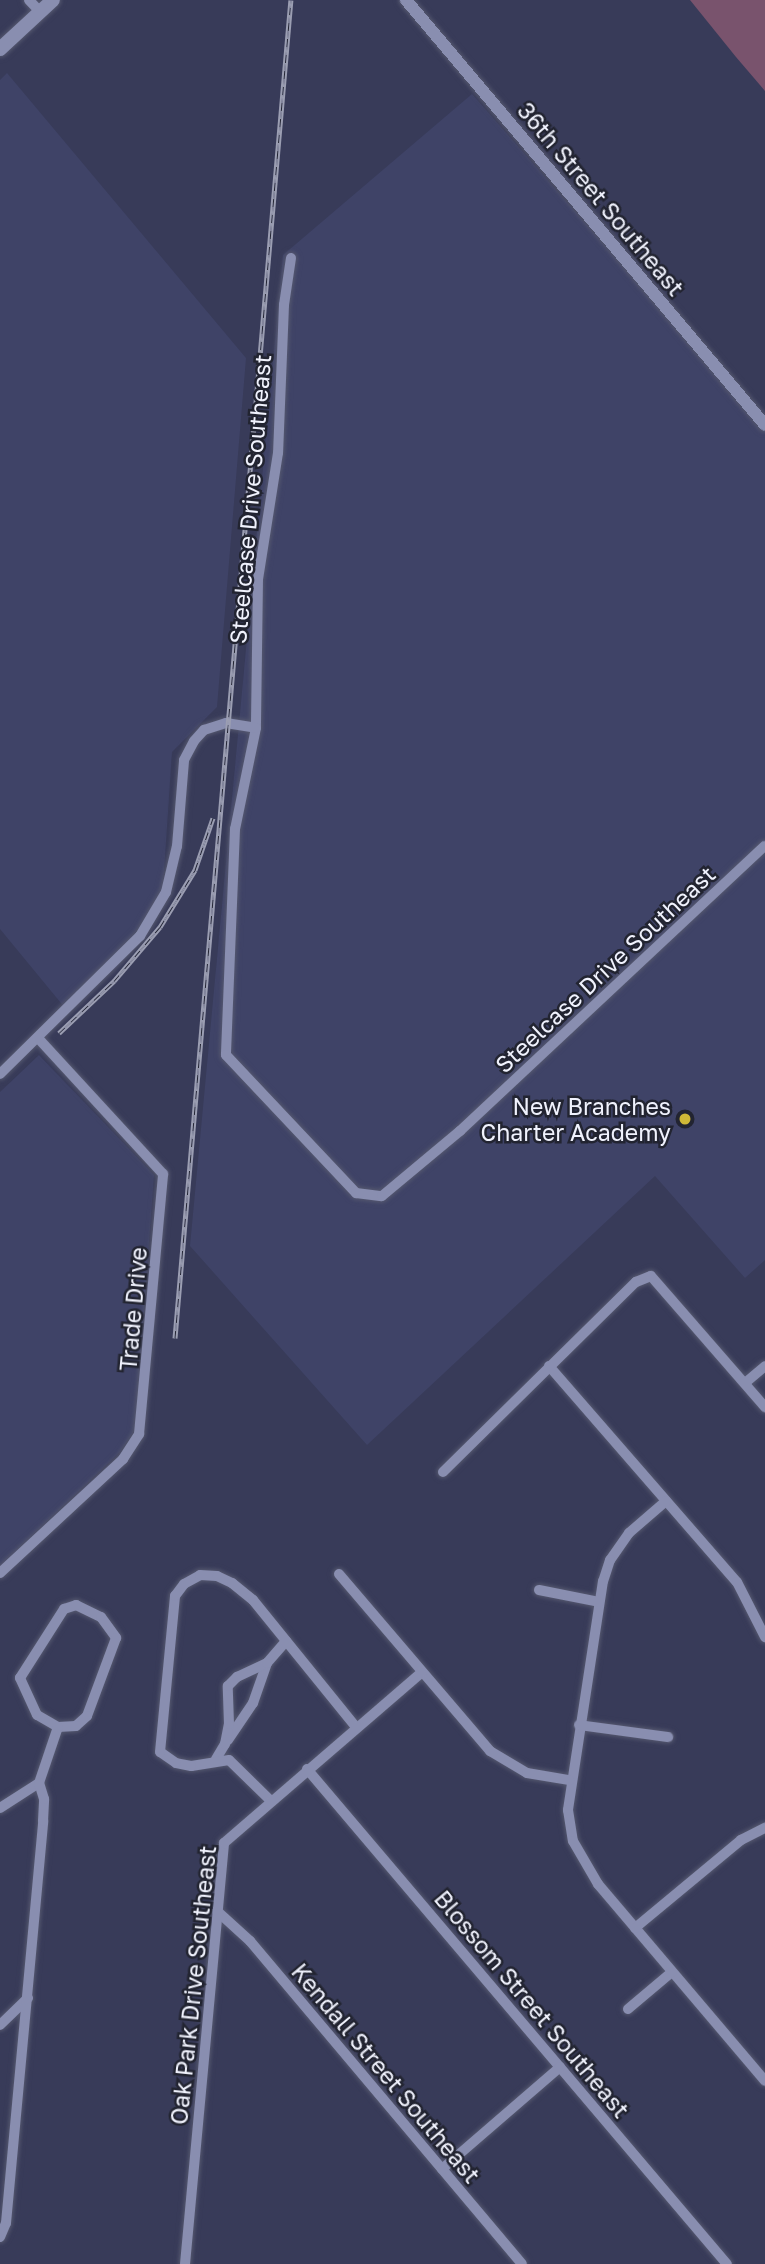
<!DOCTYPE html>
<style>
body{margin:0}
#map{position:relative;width:765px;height:2264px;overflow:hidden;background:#383b59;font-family:"Golos Text",sans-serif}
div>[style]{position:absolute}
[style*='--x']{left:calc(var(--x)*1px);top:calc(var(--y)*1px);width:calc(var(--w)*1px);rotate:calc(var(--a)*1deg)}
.built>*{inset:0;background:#3f4367}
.green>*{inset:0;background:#79536d}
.roads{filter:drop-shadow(0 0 2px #55586f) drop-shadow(0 0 2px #55586f)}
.minor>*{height:10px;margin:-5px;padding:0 5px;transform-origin:5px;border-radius:5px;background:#898eb0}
.tertiary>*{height:12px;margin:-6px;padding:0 6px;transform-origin:6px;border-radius:6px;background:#898eb0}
.secondary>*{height:14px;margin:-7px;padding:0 7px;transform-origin:7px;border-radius:7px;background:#898eb0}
.rail>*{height:5px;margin-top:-2.5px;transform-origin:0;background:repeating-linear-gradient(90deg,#222431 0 8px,#9b9eb2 0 16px);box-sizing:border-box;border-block:2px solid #9b9eb2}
.dots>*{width:19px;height:19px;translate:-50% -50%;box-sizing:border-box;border:4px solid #222431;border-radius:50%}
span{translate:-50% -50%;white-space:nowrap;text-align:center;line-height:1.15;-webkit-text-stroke:5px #222431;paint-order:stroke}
.street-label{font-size:23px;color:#f0f2fd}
.poi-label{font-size:23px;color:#f0f2fd}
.right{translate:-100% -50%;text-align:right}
</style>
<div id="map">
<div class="built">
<div style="clip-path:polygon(7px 73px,246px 358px,217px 707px,172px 752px,163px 886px,145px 920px,112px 963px,65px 1008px,0 929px,0 80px)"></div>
<div style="clip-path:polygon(472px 94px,765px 428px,765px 1260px,745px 1278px,655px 1176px,367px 1445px,190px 1246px,283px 255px)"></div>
<div style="clip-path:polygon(39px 1055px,154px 1175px,135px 1430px,120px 1452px,0 1566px,0 1092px)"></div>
</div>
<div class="green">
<div style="clip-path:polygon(690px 0,765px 0,765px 91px,736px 57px)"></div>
</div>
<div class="roads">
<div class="minor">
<div style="--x:29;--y:0;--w:16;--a:47"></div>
<div style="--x:291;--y:258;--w:48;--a:98.5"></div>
<div style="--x:284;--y:305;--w:148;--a:92.3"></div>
<div style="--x:278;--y:453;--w:128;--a:99"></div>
<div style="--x:258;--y:579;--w:149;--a:90.8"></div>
<div style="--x:256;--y:728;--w:103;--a:101.7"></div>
<div style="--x:235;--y:829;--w:226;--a:92.3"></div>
<div style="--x:226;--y:1055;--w:190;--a:46.7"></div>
<div style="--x:356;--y:1193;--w:26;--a:7"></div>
<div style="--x:382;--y:1196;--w:102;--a:-39.8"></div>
<div style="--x:460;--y:1131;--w:417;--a:-43.1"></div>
<div style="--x:0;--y:1074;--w:197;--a:-44.6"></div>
<div style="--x:140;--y:936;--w:51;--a:-59.4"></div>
<div style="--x:166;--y:892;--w:47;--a:-76.6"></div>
<div style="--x:177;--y:846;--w:86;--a:-85.3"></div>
<div style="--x:184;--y:760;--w:21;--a:-62"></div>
<div style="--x:194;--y:741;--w:15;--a:-48"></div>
<div style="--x:204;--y:730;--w:23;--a:-18"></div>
<div style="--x:226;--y:723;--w:30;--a:9"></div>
<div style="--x:549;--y:1366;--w:286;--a:49"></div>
<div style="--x:737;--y:1582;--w:62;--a:63"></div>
<div style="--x:745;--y:1383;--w:26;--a:-40"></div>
<div style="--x:443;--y:1472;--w:271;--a:-44.6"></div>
<div style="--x:636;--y:1282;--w:16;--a:-22"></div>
<div style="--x:651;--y:1276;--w:174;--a:49"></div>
<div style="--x:666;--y:1501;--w:49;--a:139.1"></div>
<div style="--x:629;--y:1533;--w:33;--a:125"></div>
<div style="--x:610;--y:1560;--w:22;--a:108"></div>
<div style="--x:603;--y:1581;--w:232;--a:98.7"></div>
<div style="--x:568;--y:1810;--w:31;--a:81"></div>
<div style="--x:573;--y:1841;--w:50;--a:59.8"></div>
<div style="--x:598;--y:1884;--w:258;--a:49.7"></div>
<div style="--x:0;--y:1573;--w:168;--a:-42.8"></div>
<div style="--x:123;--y:1459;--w:30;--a:-57"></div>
<div style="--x:139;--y:1434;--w:261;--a:-84.7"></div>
<div style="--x:163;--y:1174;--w:185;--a:-132.6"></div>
<div style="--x:339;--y:1574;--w:233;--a:49.5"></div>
<div style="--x:490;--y:1751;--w:43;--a:30.7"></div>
<div style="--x:527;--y:1773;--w:43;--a:9.5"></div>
<div style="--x:539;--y:1590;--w:61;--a:11.3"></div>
<div style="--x:76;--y:1605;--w:28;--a:26"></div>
<div style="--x:101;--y:1617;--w:26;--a:54"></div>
<div style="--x:116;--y:1638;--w:83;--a:110.4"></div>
<div style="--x:87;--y:1716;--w:15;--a:138"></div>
<div style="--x:76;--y:1726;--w:18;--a:177"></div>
<div style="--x:58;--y:1727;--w:24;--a:-150"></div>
<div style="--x:37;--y:1715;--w:41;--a:-114.7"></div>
<div style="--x:20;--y:1678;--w:82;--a:-57.5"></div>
<div style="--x:64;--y:1609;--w:13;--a:-18"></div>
<div style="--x:579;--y:1725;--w:90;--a:7.7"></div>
<div style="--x:228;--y:1740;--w:45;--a:-56"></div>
<div style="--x:253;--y:1703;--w:42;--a:-70.7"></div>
<div style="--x:216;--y:1759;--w:17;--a:-59"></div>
<div style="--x:225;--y:1744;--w:20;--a:-79"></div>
<div style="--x:229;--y:1724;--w:38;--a:-92"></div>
<div style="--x:228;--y:1686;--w:13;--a:-45"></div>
<div style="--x:237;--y:1677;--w:33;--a:-25"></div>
<div style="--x:267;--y:1663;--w:29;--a:-49"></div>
<div style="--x:307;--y:1769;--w:649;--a:49.69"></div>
<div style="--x:39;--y:1783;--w:59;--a:-71.3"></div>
<div style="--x:270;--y:1800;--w:57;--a:-135.7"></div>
<div style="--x:229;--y:1760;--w:38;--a:171"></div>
<div style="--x:191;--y:1766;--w:15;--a:-169"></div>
<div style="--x:176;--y:1763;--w:19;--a:-145"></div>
<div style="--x:160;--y:1752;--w:157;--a:-84.5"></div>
<div style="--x:175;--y:1596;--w:15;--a:-53"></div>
<div style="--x:184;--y:1584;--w:18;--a:-29"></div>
<div style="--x:200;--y:1575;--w:17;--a:3"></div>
<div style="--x:217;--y:1576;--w:17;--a:25"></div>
<div style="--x:232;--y:1583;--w:27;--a:39"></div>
<div style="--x:253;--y:1600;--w:164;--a:51"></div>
<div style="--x:0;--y:1808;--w:46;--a:-32.7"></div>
<div style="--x:217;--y:1911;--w:45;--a:42.3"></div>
<div style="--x:250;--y:1941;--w:422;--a:49.9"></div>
<div style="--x:635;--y:1928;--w:138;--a:-39.7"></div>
<div style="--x:741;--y:1840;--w:27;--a:-27"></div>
<div style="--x:628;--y:2009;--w:57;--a:-40.1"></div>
<div style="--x:0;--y:2025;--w:39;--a:-44"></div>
<div style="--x:442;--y:2169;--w:156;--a:-40.8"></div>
<div style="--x:0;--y:2237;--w:15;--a:-67"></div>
<div style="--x:6;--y:2223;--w:404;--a:-84.7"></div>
<div style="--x:43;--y:1821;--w:22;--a:-87"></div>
<div style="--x:44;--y:1799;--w:17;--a:-107"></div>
<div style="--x:185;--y:2264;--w:423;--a:-84.7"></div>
<div style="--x:224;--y:1843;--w:260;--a:-40.8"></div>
</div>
<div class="tertiary">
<div style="--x:406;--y:0;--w:556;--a:49.81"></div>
</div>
<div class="secondary">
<div style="--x:0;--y:49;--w:72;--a:-42.8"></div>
</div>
</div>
<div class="rail">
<div style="--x:59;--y:1033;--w:76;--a:-43.4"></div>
<div style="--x:114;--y:981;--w:71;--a:-49.6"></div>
<div style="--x:160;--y:927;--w:67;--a:-58.4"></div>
<div style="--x:195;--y:870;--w:55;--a:-70.9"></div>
<div style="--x:175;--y:1338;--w:1343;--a:-85.05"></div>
</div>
<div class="dots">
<div style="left:685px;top:1119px;background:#cfb837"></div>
</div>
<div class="street-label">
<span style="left:601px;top:199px;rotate:50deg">36th Street Southeast</span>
<span style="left:250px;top:499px;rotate:-85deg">Steelcase Drive Southeast</span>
<span style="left:605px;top:969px;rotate:-43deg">Steelcase Drive Southeast</span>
<span style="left:133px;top:1309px;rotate:-85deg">Trade Drive</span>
<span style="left:193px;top:1985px;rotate:-84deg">Oak Park Drive Southeast</span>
<span style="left:532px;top:2004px;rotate:50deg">Blossom Street Southeast</span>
<span style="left:386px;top:2073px;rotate:50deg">Kendall Street Southeast</span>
</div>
<div class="poi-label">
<span class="right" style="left:671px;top:1119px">New Branches<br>Charter Academy</span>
</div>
</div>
